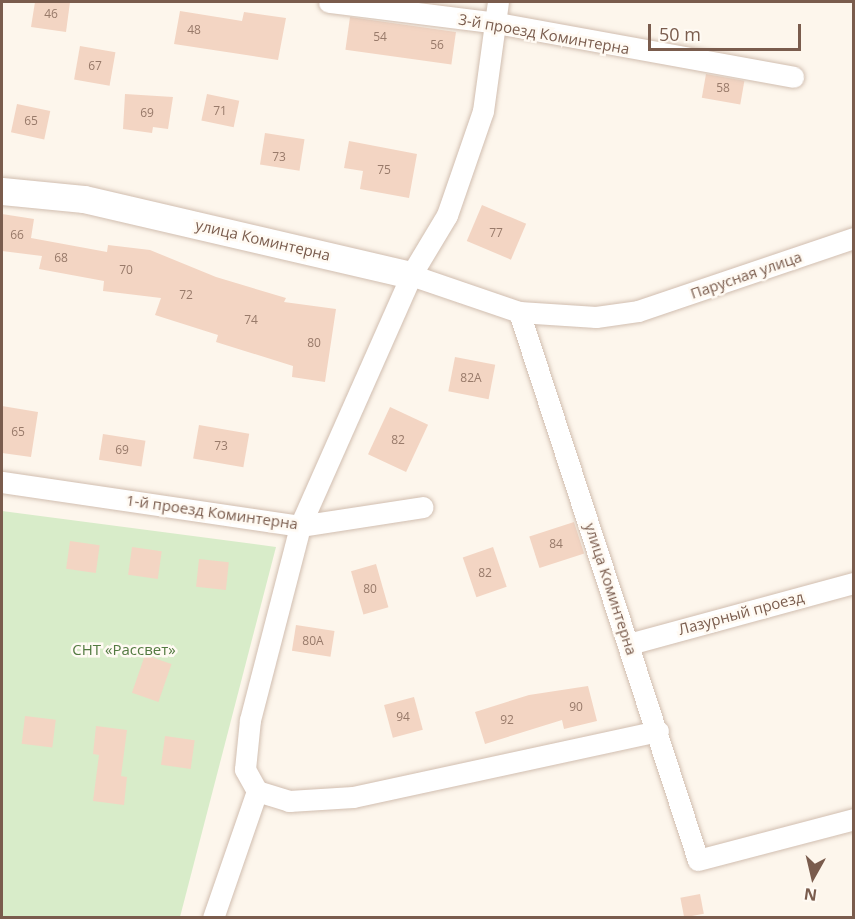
<!DOCTYPE html>
<meta charset="utf-8">
<style>
body{margin:0}
#map{position:relative;width:855px;height:919px;overflow:hidden;background:#fdf6ec;font-family:"Open Sans",sans-serif}
div>[style]{position:absolute}
[style*='--x']{left:calc(var(--x)*1px);top:calc(var(--y)*1px);width:calc(var(--w)*1px);rotate:calc(var(--a)*1deg)}
.green>*{inset:0;background:#d8ecc9}
.building>*{inset:0;background:#f3d5c3;transform-origin:0 0}
.roads{filter:drop-shadow(0 0 2px #d1beb0) drop-shadow(0 0 2px #d1beb0)}
.minor>*{height:21px;margin:-10.5px;padding:0 10.5px;transform-origin:10.5px;border-radius:10.5px;background:#fff}
.tertiary>*{height:27px;margin:-13.5px;padding:0 13.5px;transform-origin:13.5px;border-radius:13.5px;background:#fff}
span{translate:-50% -50%;white-space:nowrap;text-align:center;line-height:1.15;-webkit-text-stroke:5px #fffaf3;paint-order:stroke}
.number-label{font-size:12px;color:#987a6a}
.number-label span{-webkit-text-stroke-width:0}
.street-label{font-size:15px;color:#7a5c4d}
.park-label{font-size:15px;color:#537a41}
.frame{position:absolute;inset:0;border:3px solid #7a5c4d;pointer-events:none}
.north{position:absolute;left:783px;top:847px;width:60px;height:60px;-webkit-text-stroke:4px #fffaf3;paint-order:stroke;rotate:188deg;font-size:16px;font-weight:700;line-height:24px;text-align:center;color:#7a5c4d}
.north::after{content:'';display:block;margin:auto;width:21px;height:27px;background:#7a5c4d;clip-path:polygon(50% 0,100% 100%,50% 72%,0 100%)}
.scale{position:absolute;left:648px;top:24px;width:153px;height:27px;box-sizing:border-box;border:3px solid #7a5c4d;border-top:0;padding-left:8px;font-size:18px;line-height:21px;white-space:nowrap;color:#7a5c4d;-webkit-text-stroke:4px #fffaf3;paint-order:stroke}
</style>
<div id="map">
<div class="green">
<div style="clip-path:polygon(2px 511px,276px 547px,180px 917px,2px 918px)"></div>
</div>
<div class="building">
<div style="clip-path:polygon(35px 2px,70px 2px,66px 32px,31px 27px)"></div>
<div style="clip-path:polygon(180px 11px,242px 21px,244px 12px,286px 18px,278px 60px,174px 44px)"></div>
<div style="left:350px;top:17px;width:107px;height:33px;rotate:8deg"></div>
<div style="left:80px;top:46px;width:36px;height:34px;rotate:10deg"></div>
<div style="left:706px;top:74px;width:39px;height:24px;rotate:10deg"></div>
<div style="clip-path:polygon(125px 94px,173px 97px,168px 129px,153px 127px,152px 133px,123px 129px)"></div>
<div style="left:207px;top:94px;width:33px;height:27px;rotate:12deg"></div>
<div style="left:17px;top:104px;width:34px;height:29px;rotate:12deg"></div>
<div style="left:265px;top:133px;width:40px;height:32px;rotate:9deg"></div>
<div style="clip-path:polygon(349px 141px,417px 154px,409px 198px,360px 189px,363px 171px,344px 168px)"></div>
<div style="left:482px;top:205px;width:48px;height:39px;rotate:23deg"></div>
<div style="clip-path:polygon(2px 214px,34px 219px,31px 238px,107px 252px,108px 245px,150px 250px,216px 277px,286px 298px,284px 302px,336px 309px,325px 382px,292px 377px,293px 366px,216px 342px,218px 335px,155px 315px,161px 298px,103px 291px,104px 281px,39px 269px,42px 256px,2px 251px)"></div>
<div style="left:455px;top:357px;width:41px;height:35px;rotate:11deg"></div>
<div style="clip-path:polygon(2px 406px,38px 412px,31px 457px,2px 453px)"></div>
<div style="left:390px;top:407px;width:42px;height:52px;rotate:25deg"></div>
<div style="left:199px;top:425px;width:51px;height:34px;rotate:10deg"></div>
<div style="left:103px;top:434px;width:43px;height:26px;rotate:9deg"></div>
<div style="left:574px;top:522px;width:33px;height:47px;rotate:72deg"></div>
<div style="left:70px;top:541px;width:30px;height:28px;rotate:8deg"></div>
<div style="left:132px;top:547px;width:30px;height:28px;rotate:8deg"></div>
<div style="left:493px;top:547px;width:42px;height:32px;rotate:71deg"></div>
<div style="left:199px;top:559px;width:30px;height:28px;rotate:6deg"></div>
<div style="left:376px;top:564px;width:45px;height:26px;rotate:74deg"></div>
<div style="left:296px;top:625px;width:39px;height:26px;rotate:9deg"></div>
<div style="left:145px;top:655px;width:28px;height:40px;rotate:19deg"></div>
<div style="clip-path:polygon(588px 686px,597px 721px,564px 729px,562px 720px,485px 744px,475px 712px,529px 695px)"></div>
<div style="left:414px;top:697px;width:34px;height:31px;rotate:75deg"></div>
<div style="left:25px;top:716px;width:31px;height:28px;rotate:7deg"></div>
<div style="clip-path:polygon(96px 726px,127px 730px,121px 776px,127px 777px,124px 805px,93px 801px,99px 755px,93px 754px)"></div>
<div style="left:165px;top:736px;width:30px;height:29px;rotate:8deg"></div>
<div style="left:700px;top:894px;width:20px;height:20px;rotate:79deg"></div>
</div>
<div class="roads">
<div class="minor">
<div style="--x:329;--y:2;--w:169;--a:7.1"></div>
<div style="--x:497;--y:23;--w:301;--a:10.3"></div>
<div style="--x:411;--y:275;--w:114;--a:18.9"></div>
<div style="--x:519;--y:312;--w:77;--a:3.7"></div>
<div style="--x:596;--y:317;--w:42;--a:-8.1"></div>
<div style="--x:638;--y:311;--w:228;--a:-18.7"></div>
<div style="--x:519;--y:312;--w:576;--a:71.91"></div>
<div style="--x:698;--y:860;--w:161;--a:-14.7"></div>
<div style="--x:2;--y:482;--w:301;--a:8.4"></div>
<div style="--x:300;--y:526;--w:124;--a:-8.8"></div>
<div style="--x:629;--y:644;--w:233;--a:-15.2"></div>
<div style="--x:257;--y:791;--w:34;--a:17"></div>
<div style="--x:289;--y:801;--w:64;--a:-3.6"></div>
<div style="--x:353;--y:797;--w:312;--a:-12.2"></div>
<div style="--x:213;--y:918;--w:134;--a:-70.9"></div>
<div style="--x:257;--y:791;--w:25;--a:-119"></div>
<div style="--x:245;--y:769;--w:49;--a:-84.2"></div>
<div style="--x:250;--y:720;--w:200;--a:-75.5"></div>
<div style="--x:300;--y:526;--w:274;--a:-66.1"></div>
<div style="--x:411;--y:275;--w:70;--a:-59"></div>
<div style="--x:447;--y:215;--w:110;--a:-70.9"></div>
<div style="--x:483;--y:111;--w:110;--a:-82.2"></div>
</div>
<div class="tertiary">
<div style="--x:2;--y:191;--w:82;--a:5.6"></div>
<div style="--x:84;--y:199;--w:336;--a:13.1"></div>
</div>
</div>
<div class="number-label">
<span style="left:51px;top:14px">46</span>
<span style="left:194px;top:30px">48</span>
<span style="left:380px;top:37px">54</span>
<span style="left:437px;top:45px">56</span>
<span style="left:95px;top:66px">67</span>
<span style="left:723px;top:88px">58</span>
<span style="left:220px;top:111px">71</span>
<span style="left:147px;top:113px">69</span>
<span style="left:31px;top:121px">65</span>
<span style="left:279px;top:157px">73</span>
<span style="left:384px;top:170px">75</span>
<span style="left:496px;top:233px">77</span>
<span style="left:17px;top:235px">66</span>
<span style="left:61px;top:258px">68</span>
<span style="left:126px;top:270px">70</span>
<span style="left:186px;top:295px">72</span>
<span style="left:251px;top:320px">74</span>
<span style="left:314px;top:343px">80</span>
<span style="left:471px;top:378px">82А</span>
<span style="left:18px;top:432px">65</span>
<span style="left:398px;top:440px">82</span>
<span style="left:221px;top:446px">73</span>
<span style="left:122px;top:450px">69</span>
<span style="left:556px;top:544px">84</span>
<span style="left:485px;top:573px">82</span>
<span style="left:370px;top:589px">80</span>
<span style="left:313px;top:641px">80А</span>
<span style="left:576px;top:707px">90</span>
<span style="left:403px;top:717px">94</span>
<span style="left:507px;top:720px">92</span>
</div>
<div class="street-label">
<span style="left:544px;top:34px;rotate:10deg">3-й проезд Коминтерна</span>
<span style="left:263px;top:240px;rotate:13deg">улица Коминтерна</span>
<span style="left:746px;top:275px;rotate:-19deg">Парусная улица</span>
<span style="left:212px;top:512px;rotate:8deg">1-й проезд Коминтерна</span>
<span style="left:611px;top:589px;rotate:72deg">улица Коминтерна</span>
<span style="left:741px;top:613px;rotate:-15deg">Лазурный проезд</span>
</div>
<div class="park-label">
<span style="left:124px;top:650px">СНТ «Рассвет»</span>
</div>
<div class="frame"></div>
<div class="north">N</div>
<div class="scale">50 m</div>
</div>
